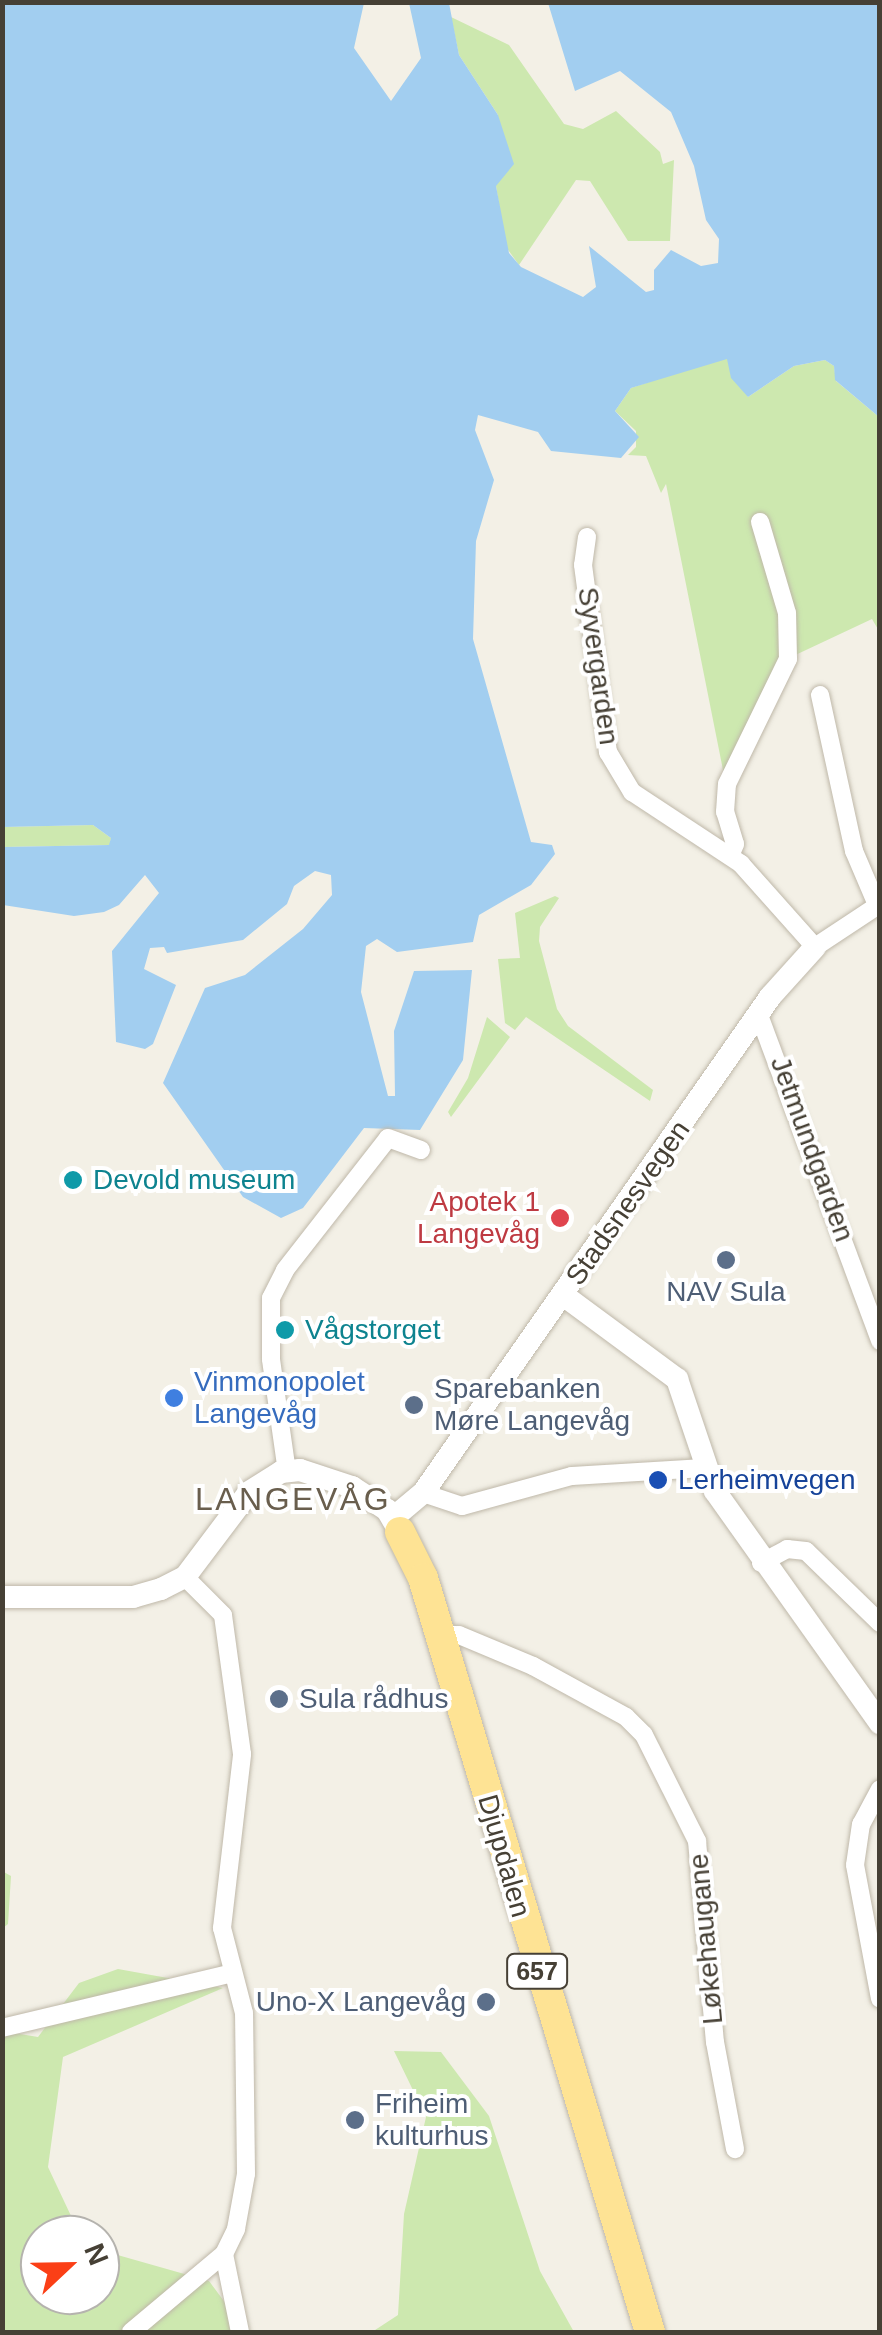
<!DOCTYPE html>
<meta charset="utf-8">
<style>
body{margin:0}
#map{position:relative;width:882px;height:2335px;overflow:hidden;background:#f3f0e6;font-family:Arial,sans-serif}
div>[style]{position:absolute}
[style*='--x']{left:calc(var(--x)*1px);top:calc(var(--y)*1px);width:calc(var(--w)*1px);rotate:calc(var(--a)*1deg)}
.green>*{inset:0;background:#cde8af}
.water>*{inset:0;background:#a2cef0}
.roads{filter:drop-shadow(0 0 2px #bfb8a9) drop-shadow(0 0 2px #bfb8a9)}
.minor>*{height:18px;margin:-9px;padding:0 9px;transform-origin:9px;border-radius:9px;background:#fff}
.tertiary>*{height:22px;margin:-11px;padding:0 11px;transform-origin:11px;border-radius:11px;background:#fff}
.primary>*{height:30px;margin:-15px;padding:0 15px;transform-origin:15px;border-radius:15px;background:#fee394}
.dots>*{width:28px;height:28px;translate:-50% -50%;box-sizing:border-box;border:5px solid #fff;border-radius:50%}
span{translate:-50% -50%;white-space:nowrap;text-align:center;line-height:1.15;-webkit-text-stroke:8px #fff;paint-order:stroke}
.shield-label span{padding:2px 8px;background:#fff;border:2px solid;border-radius:8px;-webkit-text-stroke-width:0}
.shield-label{font-size:25px;color:#464035;font-weight:700}
.street-label{font-size:28px;color:#464035}
.culture-label{font-size:28px;color:#0d838f}
.left{translate:0 -50%;text-align:left}
.health-label{font-size:28px;color:#be3a42}
.right{translate:-100% -50%;text-align:right}
.service-label{font-size:28px;color:#4e5e75}
.shop-label{font-size:28px;color:#366cbe}
.transit-label{font-size:28px;color:#164399}
.quarter-label{font-size:32px;color:#695e4d;letter-spacing:2.5px}
.frame{position:absolute;inset:0;border:5px solid #464035;pointer-events:none}
.north{position:absolute;left:20px;top:2215px;width:100px;height:100px;box-sizing:border-box;background:#fff;border:2px solid #b5b3ae;border-radius:50%;rotate:68deg;font-size:28px;font-weight:700;line-height:40px;text-align:center;color:#464035}
.north::after{content:'';display:block;margin:auto;width:35px;height:45px;background:#fb3f16;clip-path:polygon(50% 0,100% 100%,50% 72%,0 100%)}
</style>
<div id="map">
<div class="green">
<div style="clip-path:polygon(451px 17px,509px 45px,564px 124px,583px 129px,616px 111px,660px 152px,663px 164px,674px 160px,670px 241px,628px 241px,590px 181px,576px 180px,519px 265px,506px 247px,496px 186px,498px 115px,459px 55px)"></div>
<div style="clip-path:polygon(717px 359px,728px 359px,748px 397px,794px 366px,825px 360px,834px 366px,836px 381px,879px 417px,879px 631px,872px 619px,789px 658px,725px 780px,666px 484px,661px 493px,646px 456px,628px 455px,636px 447px,636px 431px,615px 411px,631px 388px)"></div>
<div style="clip-path:polygon(93px 825px,111px 838px,110px 845px,3px 847px,2px 827px)"></div>
<div style="clip-path:polygon(555px 896px,559px 898px,540px 927px,539px 941px,557px 1009px,568px 1026px,653px 1090px,650px 1101px,526px 1017px,515px 1030px,505px 1023px,498px 959px,520px 958px,515px 913px)"></div>
<div style="clip-path:polygon(487px 1017px,510px 1037px,451px 1117px,448px 1112px,468px 1078px)"></div>
<div style="clip-path:polygon(2px 1871px,11px 1876px,8px 1924px,3px 1928px)"></div>
<div style="clip-path:polygon(118px 1969px,223px 1988px,63px 2057px,48px 2167px,80px 2235px,40px 2235px,40px 2295px,100px 2295px,100px 2250px,209px 2281px,247px 2332px,3px 2332px,2px 2031px,38px 2037px,79px 1983px)"></div>
<div style="clip-path:polygon(394px 2051px,441px 2052px,489px 2116px,540px 2271px,574px 2332px,372px 2332px,398px 2315px,404px 2214px,426px 2117px)"></div>
</div>
<div class="water">
<div style="clip-path:polygon(3px 2px,364px 3px,354px 48px,391px 101px,421px 58px,409px 3px,449px 3px,459px 55px,498px 115px,514px 164px,496px 186px,509px 253px,521px 267px,583px 297px,596px 287px,589px 246px,646px 292px,654px 290px,654px 270px,671px 250px,701px 266px,718px 263px,719px 239px,706px 220px,694px 166px,671px 112px,620px 71px,575px 91px,548px 3px,879px 3px,879px 417px,835px 380px,834px 366px,825px 360px,794px 366px,748px 397px,731px 378px,727px 359px,631px 388px,615px 411px,639px 437px,621px 458px,551px 451px,538px 432px,478px 415px,475px 430px,494px 480px,476px 541px,473px 639px,531px 842px,552px 845px,555px 854px,531px 885px,479px 915px,473px 942px,397px 952px,377px 939px,366px 946px,361px 992px,388px 1096px,395px 1096px,394px 1031px,414px 971px,472px 970px,463px 1060px,420px 1130px,364px 1128px,303px 1208px,281px 1218px,243px 1197px,163px 1083px,205px 988px,245px 975px,303px 929px,332px 895px,331px 875px,315px 871px,294px 886px,287px 904px,243px 940px,167px 953px,164px 947px,150px 948px,144px 969px,176px 985px,153px 1044px,145px 1049px,116px 1042px,112px 951px,159px 893px,145px 875px,119px 905px,104px 912px,74px 916px,3px 905px,3px 847px,109px 845px,111px 838px,93px 825px,3px 827px)"></div>
</div>
<div class="roads">
<div class="minor">
<div style="--x:587;--y:537;--w:28;--a:98"></div>
<div style="--x:583;--y:565;--w:189;--a:82.4"></div>
<div style="--x:608;--y:752;--w:47;--a:59"></div>
<div style="--x:632;--y:792;--w:131;--a:33.4"></div>
<div style="--x:741;--y:864;--w:111;--a:48.3"></div>
<div style="--x:815;--y:947;--w:78;--a:-33.5"></div>
<div style="--x:820;--y:695;--w:160;--a:77.7"></div>
<div style="--x:854;--y:851;--w:59;--a:66.9"></div>
<div style="--x:730;--y:856;--w:13;--a:-67"></div>
<div style="--x:735;--y:844;--w:34;--a:-107"></div>
<div style="--x:725;--y:812;--w:28;--a:-86"></div>
<div style="--x:727;--y:784;--w:139;--a:-64"></div>
<div style="--x:788;--y:659;--w:46;--a:-91.2"></div>
<div style="--x:787;--y:613;--w:95;--a:-106.5"></div>
<div style="--x:759;--y:1015;--w:348;--a:69.6"></div>
<div style="--x:287;--y:1472;--w:114;--a:-98.1"></div>
<div style="--x:271;--y:1359;--w:61;--a:-90"></div>
<div style="--x:271;--y:1298;--w:31;--a:-63"></div>
<div style="--x:285;--y:1270;--w:167;--a:-52"></div>
<div style="--x:388;--y:1138;--w:35;--a:20"></div>
<div style="--x:423;--y:1493;--w:41;--a:18.4"></div>
<div style="--x:462;--y:1506;--w:114;--a:-15.3"></div>
<div style="--x:572;--y:1476;--w:132;--a:-3.5"></div>
<div style="--x:761;--y:1563;--w:30;--a:-28"></div>
<div style="--x:787;--y:1549;--w:19;--a:6"></div>
<div style="--x:806;--y:1551;--w:103;--a:44.2"></div>
<div style="--x:437;--y:1634;--w:22;--a:3"></div>
<div style="--x:459;--y:1635;--w:80;--a:22.7"></div>
<div style="--x:533;--y:1666;--w:106;--a:28.7"></div>
<div style="--x:626;--y:1717;--w:25;--a:45"></div>
<div style="--x:644;--y:1735;--w:119;--a:63.4"></div>
<div style="--x:697;--y:1841;--w:202;--a:84.9"></div>
<div style="--x:715;--y:2042;--w:109;--a:79.4"></div>
<div style="--x:880;--y:1789;--w:40;--a:118"></div>
<div style="--x:861;--y:1824;--w:41;--a:98.3"></div>
<div style="--x:855;--y:1865;--w:136;--a:79.4"></div>
<div style="--x:2;--y:2028;--w:237;--a:-13.4"></div>
<div style="--x:224;--y:2254;--w:80;--a:78.4"></div>
<div style="--x:131;--y:2332;--w:121;--a:-40"></div>
<div style="--x:224;--y:2254;--w:28;--a:-64"></div>
<div style="--x:236;--y:2229;--w:56;--a:-79.7"></div>
<div style="--x:246;--y:2174;--w:161;--a:-90.7"></div>
<div style="--x:244;--y:2013;--w:88;--a:-104.5"></div>
<div style="--x:222;--y:1928;--w:175;--a:-83.4"></div>
<div style="--x:242;--y:1754;--w:140;--a:-97.8"></div>
<div style="--x:223;--y:1615;--w:54;--a:-135"></div>
</div>
<div class="tertiary">
<div style="--x:563;--y:1295;--w:142;--a:36.4"></div>
<div style="--x:677;--y:1379;--w:118;--a:71.3"></div>
<div style="--x:715;--y:1491;--w:285;--a:54.6"></div>
<div style="--x:393;--y:1518;--w:39;--a:-40"></div>
<div style="--x:423;--y:1493;--w:605;--a:-55.02"></div>
<div style="--x:770;--y:997;--w:67;--a:-48"></div>
<div style="--x:2;--y:1597;--w:131;--a:0"></div>
<div style="--x:133;--y:1597;--w:29;--a:-16"></div>
<div style="--x:161;--y:1589;--w:27;--a:-27"></div>
<div style="--x:185;--y:1577;--w:106;--a:-53"></div>
<div style="--x:249;--y:1492;--w:38;--a:-32"></div>
<div style="--x:281;--y:1472;--w:19;--a:-6"></div>
<div style="--x:300;--y:1470;--w:55;--a:18.1"></div>
<div style="--x:352;--y:1487;--w:42;--a:33.3"></div>
<div style="--x:387;--y:1510;--w:22;--a:60"></div>
</div>
<div class="primary">
<div style="--x:400;--y:1532;--w:51;--a:63.4"></div>
<div style="--x:423;--y:1578;--w:787;--a:73.25"></div>
</div>
</div>
<div class="dots">
<div style="left:73px;top:1180px;background:#0f9aa8"></div>
<div style="left:560px;top:1218px;background:#e0444e"></div>
<div style="left:726px;top:1260px;background:#5c6f8a"></div>
<div style="left:285px;top:1330px;background:#0f9aa8"></div>
<div style="left:174px;top:1398px;background:#3f7fe0"></div>
<div style="left:414px;top:1405px;background:#5c6f8a"></div>
<div style="left:658px;top:1480px;background:#1a4fb4"></div>
<div style="left:279px;top:1699px;background:#5c6f8a"></div>
<div style="left:486px;top:2002px;background:#5c6f8a"></div>
<div style="left:355px;top:2120px;background:#5c6f8a"></div>
</div>
<div class="shield-label">
<span style="left:537px;top:1971px">657</span>
</div>
<div class="street-label">
<span style="left:598px;top:666px;rotate:82deg">Syvergarden</span>
<span style="left:812px;top:1149px;rotate:70deg">Jetmundgarden</span>
<span style="left:628px;top:1203px;rotate:-55deg">Stadsnesvegen</span>
<span style="left:504px;top:1856px;rotate:74deg">Djupdalen</span>
<span style="left:706px;top:1939px;rotate:-95deg">Løkehaugane</span>
</div>
<div class="culture-label">
<span class="left" style="left:93px;top:1180px">Devold museum</span>
<span class="left" style="left:305px;top:1330px">Vågstorget</span>
</div>
<div class="health-label">
<span class="right" style="left:540px;top:1218px">Apotek 1<br>Langevåg</span>
</div>
<div class="service-label">
<span style="left:726px;top:1292px">NAV Sula</span>
<span class="left" style="left:434px;top:1405px">Sparebanken<br>Møre Langevåg</span>
<span class="left" style="left:299px;top:1699px">Sula rådhus</span>
<span class="right" style="left:466px;top:2002px">Uno-X Langevåg</span>
<span class="left" style="left:375px;top:2120px">Friheim<br>kulturhus</span>
</div>
<div class="shop-label">
<span class="left" style="left:194px;top:1398px">Vinmonopolet<br>Langevåg</span>
</div>
<div class="transit-label">
<span class="left" style="left:678px;top:1480px">Lerheimvegen</span>
</div>
<div class="quarter-label">
<span style="left:293px;top:1499px">LANGEVÅG</span>
</div>
<div class="frame"></div>
<div class="north">N</div>
</div>
